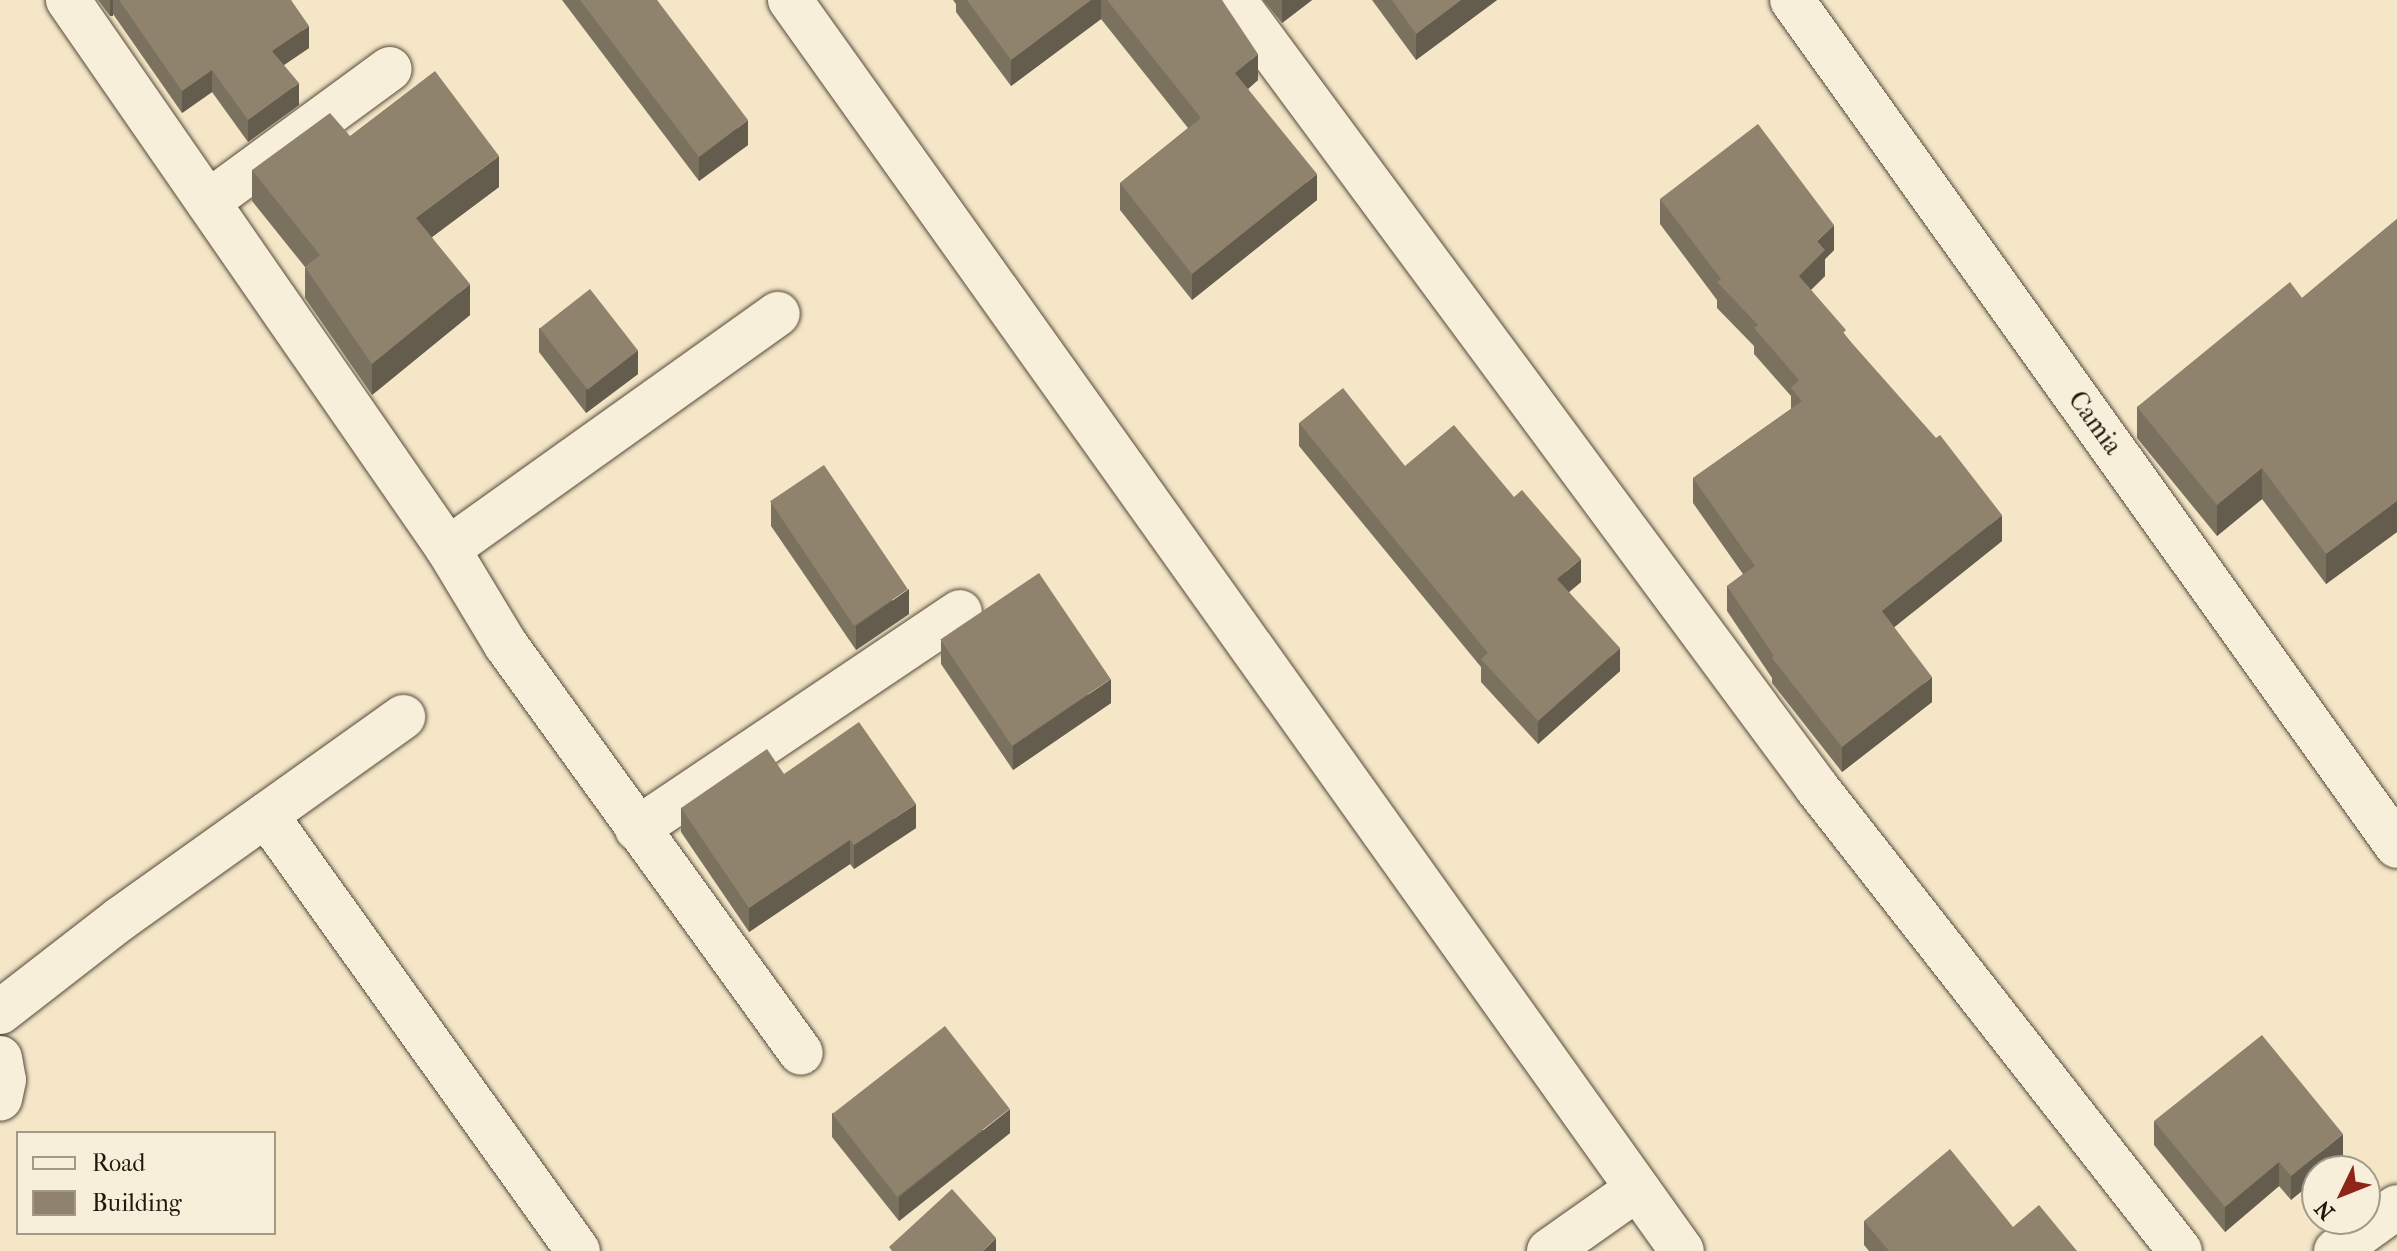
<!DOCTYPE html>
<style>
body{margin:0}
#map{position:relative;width:2397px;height:1251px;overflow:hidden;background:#f4e6c7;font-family:"IM FELL French Canon",serif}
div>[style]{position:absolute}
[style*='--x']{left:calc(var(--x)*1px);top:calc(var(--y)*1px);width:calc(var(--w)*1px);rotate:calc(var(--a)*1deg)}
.roads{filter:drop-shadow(0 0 2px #564b3c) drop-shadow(0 0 2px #564b3c)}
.minor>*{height:44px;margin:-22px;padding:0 22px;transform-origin:22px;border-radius:22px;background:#f8efdb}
.wall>*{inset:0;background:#7b715f}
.shaded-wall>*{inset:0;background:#645c4d;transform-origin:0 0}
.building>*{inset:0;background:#8f836e;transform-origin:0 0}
span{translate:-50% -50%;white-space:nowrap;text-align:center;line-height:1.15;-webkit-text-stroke:8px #f8efdb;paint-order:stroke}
.street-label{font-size:26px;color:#22170d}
.legend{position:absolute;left:16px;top:1131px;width:260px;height:104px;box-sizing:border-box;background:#f8efdb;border:2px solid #a29989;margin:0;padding:10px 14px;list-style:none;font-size:24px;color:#22170d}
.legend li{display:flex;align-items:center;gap:16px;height:40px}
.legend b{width:40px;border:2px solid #a29989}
.north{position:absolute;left:2301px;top:1155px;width:80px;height:80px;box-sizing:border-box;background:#f8efdb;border:2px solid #a29989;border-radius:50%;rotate:227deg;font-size:22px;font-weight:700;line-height:32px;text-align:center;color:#22170d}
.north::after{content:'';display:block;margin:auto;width:28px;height:36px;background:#8f2418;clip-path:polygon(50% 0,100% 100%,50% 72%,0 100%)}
</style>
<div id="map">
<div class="roads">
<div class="minor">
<div style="--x:68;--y:0;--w:668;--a:55.31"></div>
<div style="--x:448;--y:549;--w:112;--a:58.9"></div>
<div style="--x:506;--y:645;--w:503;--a:54.13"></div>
<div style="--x:790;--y:0;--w:1536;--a:54.51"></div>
<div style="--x:1234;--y:0;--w:980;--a:53.5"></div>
<div style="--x:1817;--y:788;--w:588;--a:51.9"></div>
<div style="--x:1792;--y:0;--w:1040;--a:54.43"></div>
<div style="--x:208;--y:202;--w:225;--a:-36.2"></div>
<div style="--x:448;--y:549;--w:405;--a:-35.5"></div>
<div style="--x:266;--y:815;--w:536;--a:54.41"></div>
<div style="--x:637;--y:829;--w:389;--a:-33.9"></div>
<div style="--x:0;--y:1012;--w:152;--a:-37.8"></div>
<div style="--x:120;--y:919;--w:348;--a:-35.5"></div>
<div style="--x:0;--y:1058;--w:22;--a:80"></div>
<div style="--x:4;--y:1080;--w:19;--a:102"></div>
<div style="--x:1549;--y:1251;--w:108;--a:-35.2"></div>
<div style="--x:2336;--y:1251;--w:75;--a:-35.8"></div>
</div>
</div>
<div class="wall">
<div style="clip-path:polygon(98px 0,291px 0,309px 48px,284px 65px,299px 105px,248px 142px,212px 92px,182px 113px,113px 14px,110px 16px)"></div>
<div style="clip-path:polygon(562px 0,657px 0,748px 145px,699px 181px)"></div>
<div style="clip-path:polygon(953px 0,1222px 0,1258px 80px,1248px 89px,1317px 200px,1192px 300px,1120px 210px,1120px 183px,1188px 128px,1101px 19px,1011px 86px,956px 12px,956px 4px)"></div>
<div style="clip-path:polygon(1263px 0,1312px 0,1282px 23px)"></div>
<div style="clip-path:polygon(1372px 0,1497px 0,1416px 60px)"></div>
<div style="clip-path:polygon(350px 136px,499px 187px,432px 237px,470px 315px,372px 395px,305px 298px,305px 267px,252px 201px,252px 170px)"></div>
<div style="clip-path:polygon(1660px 199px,1834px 250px,1825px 259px,1825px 276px,1811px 290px,2002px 541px,1894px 627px,1932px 702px,1842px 772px,1772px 683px,1772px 678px,1727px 611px,1727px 586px,1743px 574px,1693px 503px,1693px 478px,1791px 409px,1791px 396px,1754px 354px,1754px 346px,1717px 308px,1717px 300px,1660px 224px)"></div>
<div style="clip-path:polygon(2397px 219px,2397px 532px,2326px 584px,2262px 499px,2217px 536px,2137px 438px,2137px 407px,2302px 298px)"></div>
<div style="clip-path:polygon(539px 328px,638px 374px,586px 413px,539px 352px)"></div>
<div style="clip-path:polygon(1299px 423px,1405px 466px,1581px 582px,1569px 592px,1620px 671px,1538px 744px,1481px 682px,1481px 667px,1299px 446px)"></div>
<div style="clip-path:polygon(771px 502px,909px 614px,856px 650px,771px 526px)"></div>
<div style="clip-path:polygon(941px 640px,1111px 703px,1013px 770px,941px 664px)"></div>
<div style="clip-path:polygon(784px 774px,916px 828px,854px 869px,850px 864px,749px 932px,681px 832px,681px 808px)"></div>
<div style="clip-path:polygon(832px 1113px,1010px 1133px,899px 1221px,832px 1137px)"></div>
<div style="clip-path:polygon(2154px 1121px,2343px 1158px,2327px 1171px,2317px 1171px,2291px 1200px,2279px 1186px,2225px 1232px,2154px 1145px)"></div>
<div style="clip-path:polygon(1864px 1221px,2013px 1227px,2077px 1251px,1869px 1251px,1864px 1245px)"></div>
</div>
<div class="shaded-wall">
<div style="left:110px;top:0;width:3px;height:16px"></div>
<div style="clip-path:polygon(1091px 0,1101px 0,1101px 19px,1011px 86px,1011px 60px)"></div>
<div style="clip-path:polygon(1282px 0,1312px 0,1282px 23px)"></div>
<div style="clip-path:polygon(1461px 0,1497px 0,1416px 60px,1416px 34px)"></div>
<div style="clip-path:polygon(309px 26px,309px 48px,272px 73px,272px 51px)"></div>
<div style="clip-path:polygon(1258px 54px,1258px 80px,1235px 100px,1235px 73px)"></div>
<div style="clip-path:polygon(212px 70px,212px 92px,182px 113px,182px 91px)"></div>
<div style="clip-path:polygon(299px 83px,299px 105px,248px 142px,248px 120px)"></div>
<div style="clip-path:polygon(748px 120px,748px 145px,699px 181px,699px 157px)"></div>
<div style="clip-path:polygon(499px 156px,499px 187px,416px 249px,416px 218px)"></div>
<div style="clip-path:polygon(1317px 174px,1317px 200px,1192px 300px,1192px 274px)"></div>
<div style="clip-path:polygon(1834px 225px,1834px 250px,1825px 259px,1825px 276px,1799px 301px,1799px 276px,1817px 241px)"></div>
<div style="clip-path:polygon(470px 284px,470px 315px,372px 395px,372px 364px)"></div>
<div style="clip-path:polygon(638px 350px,638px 374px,586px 413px,586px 389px)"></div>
<div style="clip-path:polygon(2262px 468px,2262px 499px,2217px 536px,2217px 505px)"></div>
<div style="clip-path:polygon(2397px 501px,2397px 532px,2326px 584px,2326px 554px)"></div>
<div style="clip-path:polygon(2002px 515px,2002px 541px,1882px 637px,1882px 611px)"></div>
<div style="clip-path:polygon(1581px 559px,1581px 582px,1557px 602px,1557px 579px)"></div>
<div style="clip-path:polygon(909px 589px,909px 614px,856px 650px,856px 626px)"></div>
<div style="clip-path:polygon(1620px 648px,1620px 671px,1538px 744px,1538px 721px)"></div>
<div style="clip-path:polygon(1932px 677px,1932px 702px,1842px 772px,1842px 747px)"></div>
<div style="clip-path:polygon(1111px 679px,1111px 703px,1013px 770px,1013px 746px)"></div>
<div style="clip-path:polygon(916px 804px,916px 828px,854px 869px,854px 845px)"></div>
<div style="clip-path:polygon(850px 840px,850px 864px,749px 932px,749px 908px)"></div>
<div style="clip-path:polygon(1010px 1109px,1010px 1133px,899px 1221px,899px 1197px)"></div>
<div style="clip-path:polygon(2343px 1134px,2343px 1158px,2327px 1171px,2317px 1171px,2317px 1179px,2291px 1200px,2291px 1176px)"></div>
<div style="clip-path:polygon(2279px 1162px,2279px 1186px,2225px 1232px,2225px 1207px)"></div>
<div style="clip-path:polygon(996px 1238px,996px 1251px,983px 1251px)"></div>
</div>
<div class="building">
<div style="clip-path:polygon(119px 0,291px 0,309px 26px,272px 51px,299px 83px,248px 120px,212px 70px,182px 91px)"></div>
<div style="clip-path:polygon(580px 0,657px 0,748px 120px,699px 157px)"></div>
<div style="clip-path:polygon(967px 0,1091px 0,1011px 60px)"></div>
<div style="clip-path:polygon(1107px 0,1222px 0,1258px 54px,1235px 73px,1317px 174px,1192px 274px,1120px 183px,1201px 118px)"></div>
<div style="clip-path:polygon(1392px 0,1461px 0,1416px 34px)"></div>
<div style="clip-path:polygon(435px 71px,499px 156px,416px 218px,470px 284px,372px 364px,305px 267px,320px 255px,252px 170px,330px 113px,350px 136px)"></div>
<div style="clip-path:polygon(1758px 124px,1834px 225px,1817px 241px,1825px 250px,1799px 276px,1846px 330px,1843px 333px,1936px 438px,1940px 435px,2002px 515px,1882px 611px,1932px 677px,1842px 747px,1772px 658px,1774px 656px,1727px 586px,1755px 566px,1693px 478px,1802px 401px,1791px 388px,1799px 380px,1754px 328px,1758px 325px,1717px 282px,1721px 279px,1660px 199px)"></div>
<div style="clip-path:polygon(2397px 219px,2397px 501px,2326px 554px,2262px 468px,2217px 505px,2137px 407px,2290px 282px,2302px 298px)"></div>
<div style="left:590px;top:289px;width:78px;height:64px;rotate:52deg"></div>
<div style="clip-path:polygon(1343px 388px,1405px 466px,1454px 425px,1514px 497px,1522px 490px,1581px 559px,1557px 579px,1620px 648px,1538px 721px,1481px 659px,1488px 653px,1299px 423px)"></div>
<div style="left:824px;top:465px;width:150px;height:65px;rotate:56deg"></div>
<div style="left:1039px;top:573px;width:128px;height:119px;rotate:56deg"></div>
<div style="clip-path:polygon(859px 722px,916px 804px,854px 845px,850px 840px,749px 908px,681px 808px,767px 749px,784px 774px)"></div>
<div style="left:945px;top:1026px;width:105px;height:143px;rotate:52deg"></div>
<div style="clip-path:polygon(2262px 1035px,2343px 1134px,2291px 1176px,2279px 1162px,2225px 1207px,2154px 1121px)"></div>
<div style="clip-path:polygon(1950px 1149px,2013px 1227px,2039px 1205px,2077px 1251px,1889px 1251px,1864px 1221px)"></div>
<div style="clip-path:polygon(952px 1189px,996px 1238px,983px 1251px,892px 1251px,889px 1247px)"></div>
</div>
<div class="street-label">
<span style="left:2095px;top:423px;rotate:54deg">Camia</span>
</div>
<ul class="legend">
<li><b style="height:10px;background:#f8efdb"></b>Road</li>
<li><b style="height:22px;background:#8f836e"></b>Building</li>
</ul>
<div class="north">N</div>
</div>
